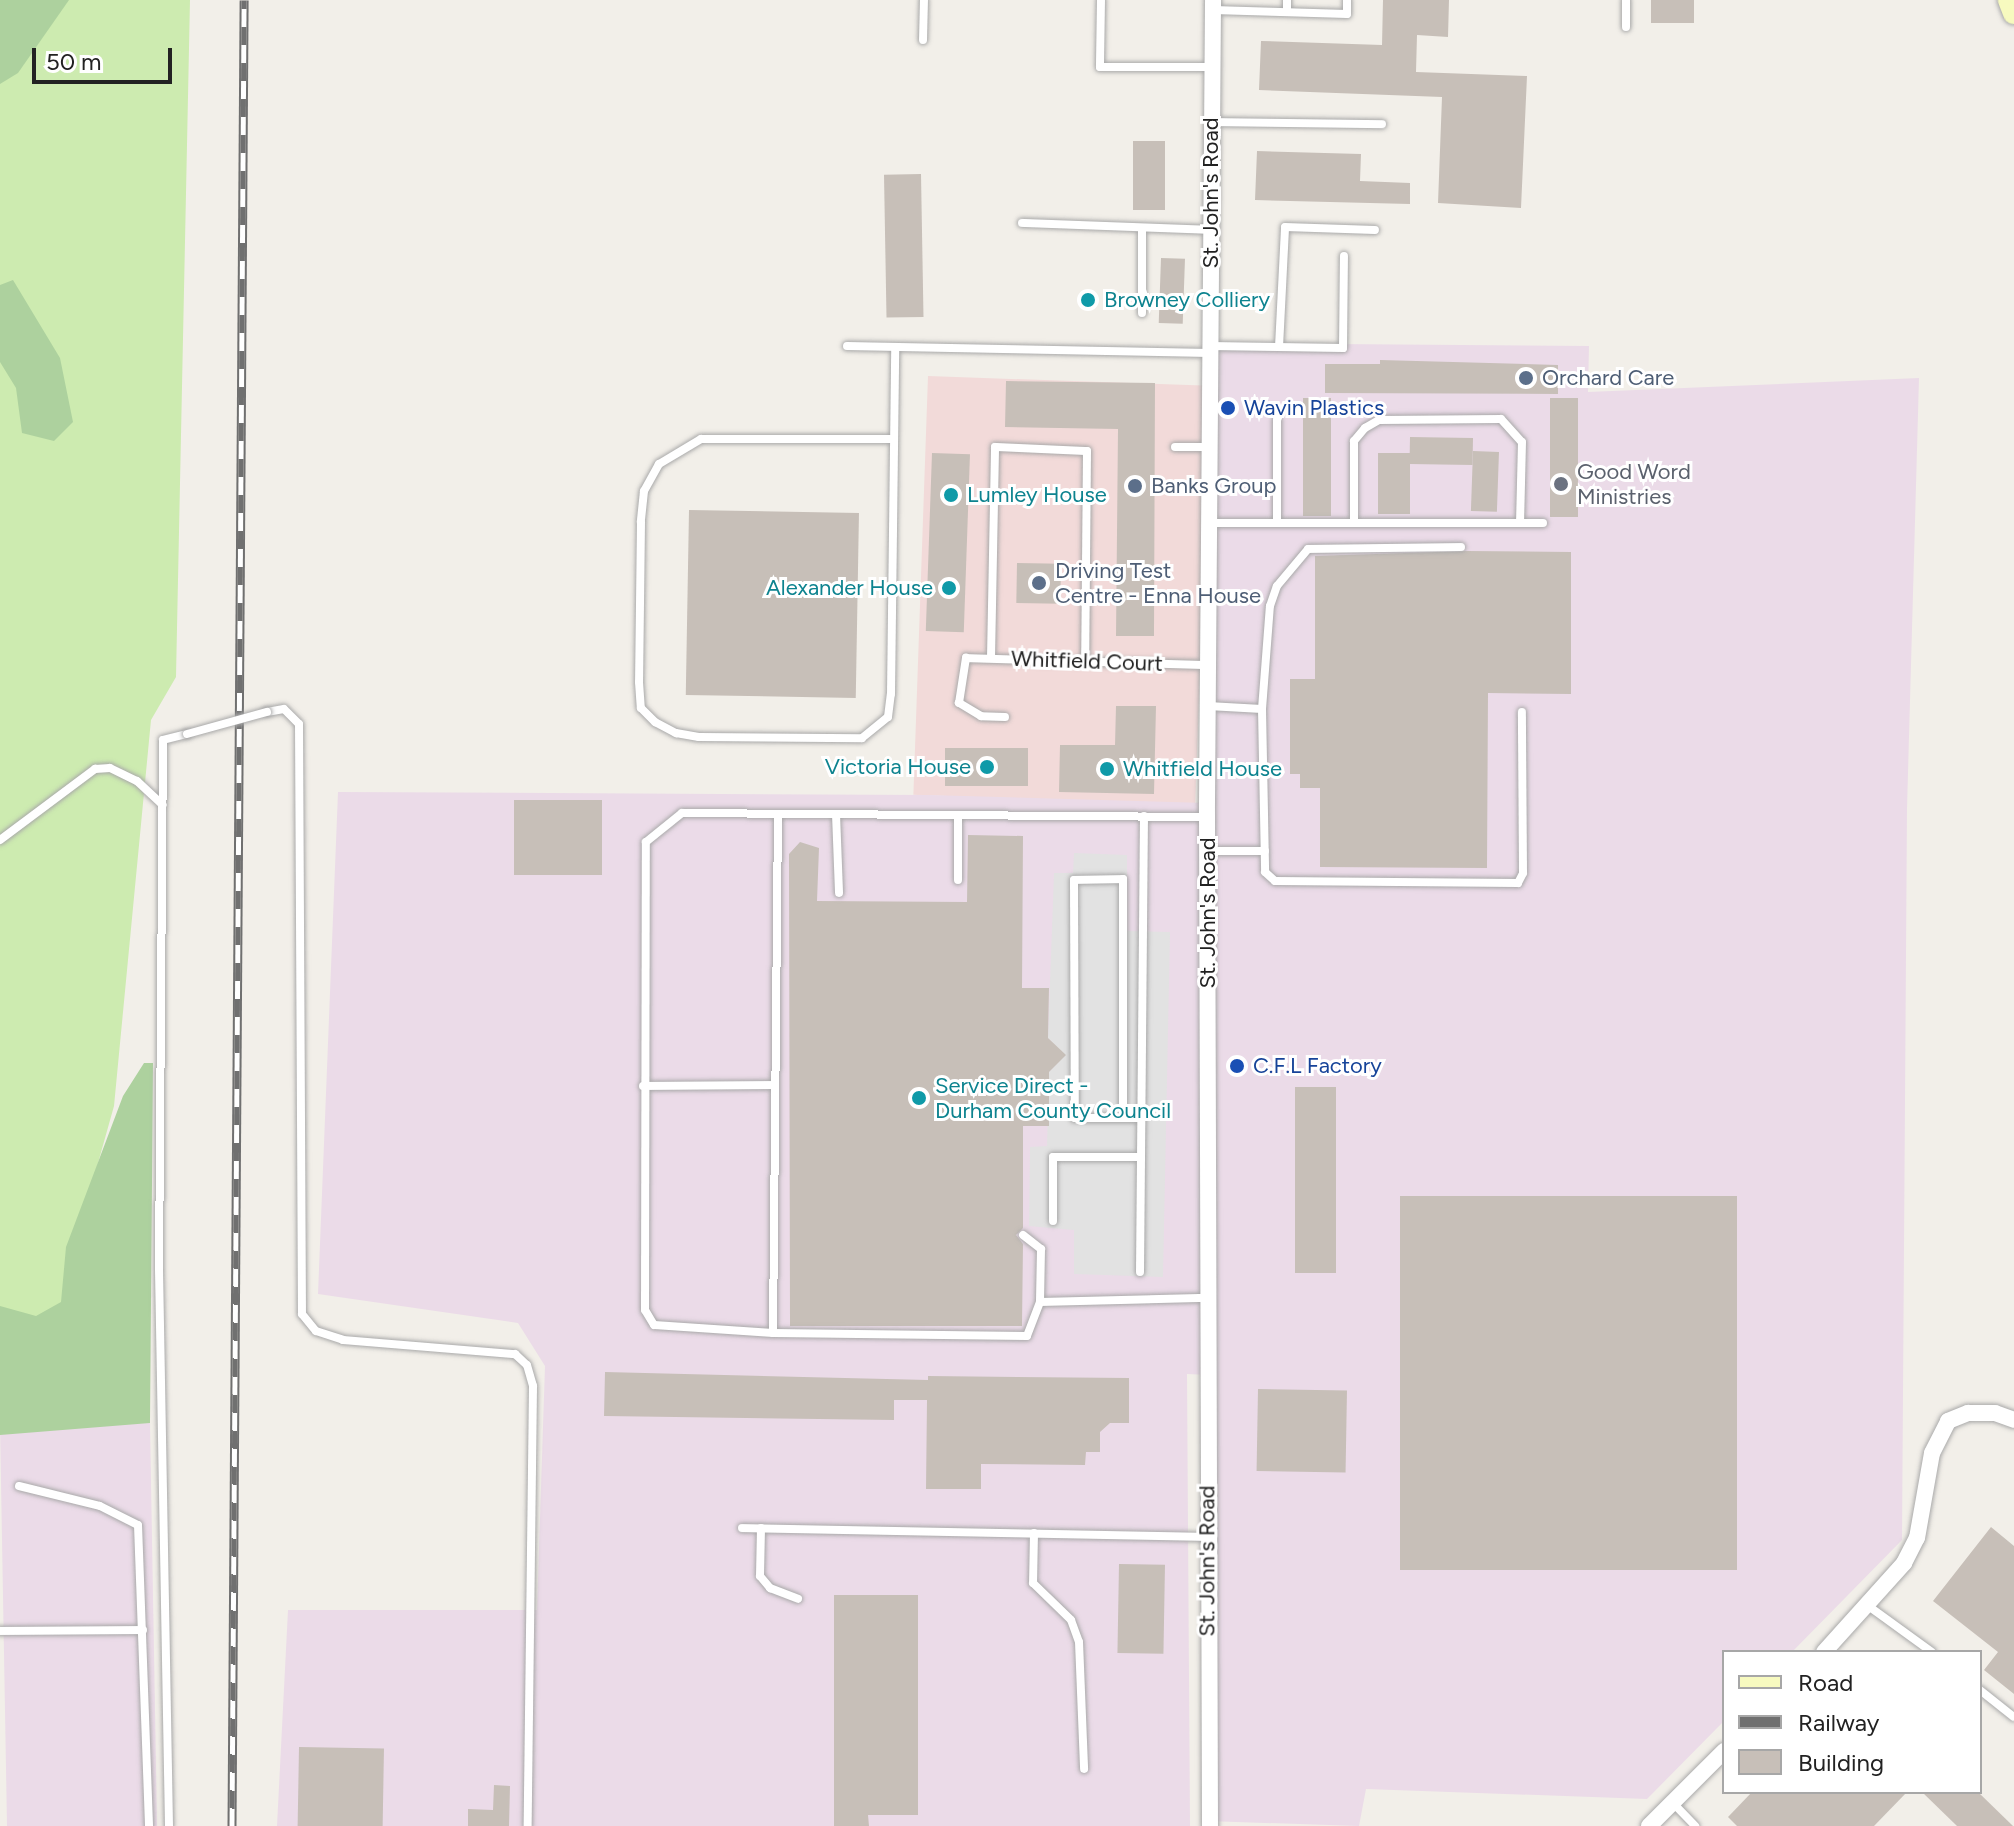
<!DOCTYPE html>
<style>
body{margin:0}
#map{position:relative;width:2014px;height:1826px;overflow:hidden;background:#f2efe9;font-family:Figtree,sans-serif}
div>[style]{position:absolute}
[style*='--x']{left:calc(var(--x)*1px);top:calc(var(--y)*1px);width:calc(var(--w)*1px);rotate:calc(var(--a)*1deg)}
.commercial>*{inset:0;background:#f2dad9;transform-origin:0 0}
.industrial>*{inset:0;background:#ebdbe8;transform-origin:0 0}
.grass>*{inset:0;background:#cdebb0}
.forest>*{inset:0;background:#add19e}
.parking>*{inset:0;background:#e2e2e2}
.building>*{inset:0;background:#c7bfb8;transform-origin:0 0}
.roads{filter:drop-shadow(0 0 2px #a9a9a9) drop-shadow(0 0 2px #a9a9a9)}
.service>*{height:8px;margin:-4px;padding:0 4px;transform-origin:4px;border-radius:4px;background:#fff}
.minor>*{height:16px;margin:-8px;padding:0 8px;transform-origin:8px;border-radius:8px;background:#fff}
.secondary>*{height:22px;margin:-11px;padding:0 11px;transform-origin:11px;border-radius:11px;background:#f7fabf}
.rail>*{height:9px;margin-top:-4.5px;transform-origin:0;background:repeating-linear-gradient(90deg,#fff 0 18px,#707070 0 36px);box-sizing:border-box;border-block:2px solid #707070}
.bridges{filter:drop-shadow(0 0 2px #a9a9a9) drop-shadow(0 0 2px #a9a9a9)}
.service-bridge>*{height:8px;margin:-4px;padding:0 4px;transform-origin:4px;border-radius:4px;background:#fff}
.dots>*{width:22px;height:22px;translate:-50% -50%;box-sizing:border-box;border:4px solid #fff;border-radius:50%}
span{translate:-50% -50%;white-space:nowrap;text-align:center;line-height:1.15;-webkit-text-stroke:6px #fff;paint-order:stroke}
.street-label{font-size:22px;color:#222}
.culture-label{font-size:22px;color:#0d838f}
.left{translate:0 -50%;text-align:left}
.right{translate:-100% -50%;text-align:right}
.service-label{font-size:22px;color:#4e5e75}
.transit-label{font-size:22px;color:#164399}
.worship-label{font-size:22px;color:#5b616d}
.legend{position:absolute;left:1722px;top:1650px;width:260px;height:144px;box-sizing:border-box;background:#fff;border:2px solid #a7a7a7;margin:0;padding:10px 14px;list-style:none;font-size:24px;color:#222}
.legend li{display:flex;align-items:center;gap:16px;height:40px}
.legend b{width:40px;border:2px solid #a7a7a7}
.scale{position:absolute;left:32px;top:48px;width:140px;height:36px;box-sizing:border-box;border:4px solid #222;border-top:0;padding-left:10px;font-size:24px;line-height:28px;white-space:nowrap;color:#222;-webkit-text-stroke:6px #fff;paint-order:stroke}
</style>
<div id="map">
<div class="commercial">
<div style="left:928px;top:376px;width:282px;height:419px;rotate:2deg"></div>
</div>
<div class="industrial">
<div style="clip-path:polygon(1210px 343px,1589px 346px,1588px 392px,1919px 378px,1907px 809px,1902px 1540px,1792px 1652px,1724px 1652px,1724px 1721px,1647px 1799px,1366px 1789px,1359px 1826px,1207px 1821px,1209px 1375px,1187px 1374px,1190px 1826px,277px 1826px,288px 1610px,537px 1610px,545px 1366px,518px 1323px,318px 1294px,338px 792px,928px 795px,1206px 803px)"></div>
<div style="left:150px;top:1423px;width:403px;height:150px;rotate:89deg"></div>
</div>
<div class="grass">
<div style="clip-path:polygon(0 0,190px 0,176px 677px,151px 720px,114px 1106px,68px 1270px,68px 1317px,0 1326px)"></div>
</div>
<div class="forest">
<div style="clip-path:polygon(0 0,69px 0,18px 73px,0 84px)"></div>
<div style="clip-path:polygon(13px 280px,60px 358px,73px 422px,54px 441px,22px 433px,16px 388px,0 362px,0 285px)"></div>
<div style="clip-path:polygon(144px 1063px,153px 1063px,150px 1423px,0 1435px,0 1306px,36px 1316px,61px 1302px,66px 1247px,123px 1096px)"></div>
</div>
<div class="parking">
<div style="clip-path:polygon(1074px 853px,1127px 855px,1127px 931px,1170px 932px,1163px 1277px,1074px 1274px,1074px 1230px,1029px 1226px,1030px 1147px,1047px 1146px,1049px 1072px,1065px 1055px,1048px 1038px,1054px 873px,1073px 873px)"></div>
</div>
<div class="building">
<div style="clip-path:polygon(1383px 0,1449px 0,1448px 37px,1417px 35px,1416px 72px,1527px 76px,1521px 208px,1438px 203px,1442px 97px,1259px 90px,1261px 41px,1382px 45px)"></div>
<div style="left:1651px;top:0;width:43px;height:23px"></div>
<div style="left:1133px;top:141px;width:32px;height:69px"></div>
<div style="clip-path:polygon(1257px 151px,1361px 154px,1360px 181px,1410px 183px,1410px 204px,1255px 200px)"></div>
<div style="left:921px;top:174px;width:143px;height:37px;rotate:89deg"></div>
<div style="left:1161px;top:258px;width:24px;height:65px;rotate:2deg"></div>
<div style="clip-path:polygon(1380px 360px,1558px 365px,1558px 394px,1325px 393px,1325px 364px,1380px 364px)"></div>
<div style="clip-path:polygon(1006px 381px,1155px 383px,1154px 636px,1116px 636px,1118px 429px,1005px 427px)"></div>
<div style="left:1303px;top:398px;width:28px;height:118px"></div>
<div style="left:1550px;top:398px;width:28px;height:119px"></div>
<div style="left:1410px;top:437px;width:63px;height:27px;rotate:1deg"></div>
<div style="left:1473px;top:451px;width:26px;height:60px;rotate:2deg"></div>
<div style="left:932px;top:453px;width:38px;height:178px;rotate:2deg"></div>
<div style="left:1378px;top:453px;width:32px;height:61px"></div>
<div style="left:689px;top:510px;width:170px;height:185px;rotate:1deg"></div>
<div style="clip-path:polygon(1467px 551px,1571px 552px,1571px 694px,1488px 693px,1487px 868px,1320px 867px,1320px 788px,1300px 788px,1300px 774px,1290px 774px,1290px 679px,1315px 679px,1315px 556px)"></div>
<div style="left:1017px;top:563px;width:44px;height:40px;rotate:1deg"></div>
<div style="clip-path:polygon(1116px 706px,1156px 706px,1154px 794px,1059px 792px,1060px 745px,1115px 745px)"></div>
<div style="left:1028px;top:748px;width:38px;height:83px;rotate:90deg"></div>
<div style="left:514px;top:800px;width:88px;height:75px"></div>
<div style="clip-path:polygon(968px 835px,1023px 836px,1022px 988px,1049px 988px,1048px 1038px,1066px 1055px,1049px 1072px,1049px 1126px,1023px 1126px,1023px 1228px,1016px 1235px,1023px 1244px,1022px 1326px,790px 1326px,789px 854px,800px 842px,819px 848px,817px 901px,967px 902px)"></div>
<div style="left:1295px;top:1087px;width:41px;height:186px"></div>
<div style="left:1400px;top:1196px;width:337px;height:374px"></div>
<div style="clip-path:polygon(605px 1372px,928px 1380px,928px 1376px,1129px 1378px,1129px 1423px,1110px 1423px,1100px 1432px,1100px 1452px,1086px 1452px,1085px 1465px,981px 1464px,981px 1489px,926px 1489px,927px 1400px,894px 1400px,894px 1420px,604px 1416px)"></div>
<div style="left:1258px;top:1389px;width:89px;height:82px;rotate:1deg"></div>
<div style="clip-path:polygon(1991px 1527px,2014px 1546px,2014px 1694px,1984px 1670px,1998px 1652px,1933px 1601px)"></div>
<div style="left:1119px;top:1564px;width:46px;height:89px;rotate:1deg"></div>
<div style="clip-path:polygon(834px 1595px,918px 1595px,918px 1815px,868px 1815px,869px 1826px,834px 1826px)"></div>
<div style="left:299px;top:1747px;width:85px;height:79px;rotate:1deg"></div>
<div style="clip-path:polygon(494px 1785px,510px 1786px,509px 1826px,468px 1826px,468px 1809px,493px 1810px)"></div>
<div style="clip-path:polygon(1752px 1792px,1907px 1792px,1874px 1826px,1737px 1826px,1728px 1817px)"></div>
<div style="clip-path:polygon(1922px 1792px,1978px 1792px,2013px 1826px,1957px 1826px)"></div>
</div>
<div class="roads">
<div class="service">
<div style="--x:1101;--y:0;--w:67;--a:90.9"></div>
<div style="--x:1100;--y:67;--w:111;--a:0"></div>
<div style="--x:1213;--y:10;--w:134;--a:1.7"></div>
<div style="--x:1347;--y:14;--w:14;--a:-90"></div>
<div style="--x:1287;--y:12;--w:12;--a:-90"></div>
<div style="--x:1626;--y:27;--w:27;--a:-90"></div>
<div style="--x:923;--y:40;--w:40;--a:-88.6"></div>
<div style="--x:1212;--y:122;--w:170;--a:0.7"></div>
<div style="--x:1022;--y:223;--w:188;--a:2.1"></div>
<div style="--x:1142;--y:313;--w:85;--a:-90"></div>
<div style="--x:847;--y:346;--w:363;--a:1.1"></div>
<div style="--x:1210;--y:346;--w:133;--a:0.9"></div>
<div style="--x:1343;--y:348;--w:92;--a:-89.4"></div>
<div style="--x:1279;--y:347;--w:120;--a:-87.1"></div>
<div style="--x:1285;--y:227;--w:90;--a:1.9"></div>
<div style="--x:1277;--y:419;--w:104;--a:90"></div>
<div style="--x:893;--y:439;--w:192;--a:180"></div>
<div style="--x:701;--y:439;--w:49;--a:149.2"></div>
<div style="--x:659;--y:464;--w:31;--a:119"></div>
<div style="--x:644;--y:491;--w:31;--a:96"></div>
<div style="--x:641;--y:522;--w:160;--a:90.7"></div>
<div style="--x:639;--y:682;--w:26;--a:86"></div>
<div style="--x:641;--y:708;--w:20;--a:45"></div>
<div style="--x:655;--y:722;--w:24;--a:28"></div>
<div style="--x:676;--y:733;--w:23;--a:10"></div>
<div style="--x:699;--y:737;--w:163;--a:0.4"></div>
<div style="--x:862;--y:738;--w:33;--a:-39"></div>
<div style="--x:888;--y:717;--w:23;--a:-83"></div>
<div style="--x:891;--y:694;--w:346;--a:-89.3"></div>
<div style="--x:1175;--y:447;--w:36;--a:0"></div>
<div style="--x:1211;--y:523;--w:332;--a:0"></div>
<div style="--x:1354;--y:523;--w:82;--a:-90"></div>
<div style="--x:1354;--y:441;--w:17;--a:-50"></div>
<div style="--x:1365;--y:428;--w:16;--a:-30"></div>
<div style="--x:1379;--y:420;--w:122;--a:-0.5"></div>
<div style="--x:1501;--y:419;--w:31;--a:48"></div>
<div style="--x:1522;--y:442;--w:81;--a:91.4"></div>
<div style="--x:991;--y:658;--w:211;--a:-88.9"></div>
<div style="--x:995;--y:447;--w:92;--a:2.5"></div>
<div style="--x:1087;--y:451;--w:210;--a:90.5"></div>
<div style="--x:1208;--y:706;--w:54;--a:3.2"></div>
<div style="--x:1262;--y:709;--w:103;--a:-85.6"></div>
<div style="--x:1270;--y:606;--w:21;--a:-71"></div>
<div style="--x:1277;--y:586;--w:48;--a:-50"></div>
<div style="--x:1308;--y:549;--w:153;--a:-0.7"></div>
<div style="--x:1262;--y:709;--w:163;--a:88.9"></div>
<div style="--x:1265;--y:872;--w:13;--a:42"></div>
<div style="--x:1275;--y:881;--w:243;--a:0.5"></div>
<div style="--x:1518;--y:883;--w:11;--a:-63"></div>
<div style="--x:1523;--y:873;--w:161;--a:-90.4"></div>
<div style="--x:267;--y:712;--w:17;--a:-10"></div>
<div style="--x:284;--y:709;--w:21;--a:45"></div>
<div style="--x:299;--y:724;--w:590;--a:89.71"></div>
<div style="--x:302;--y:1314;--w:22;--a:51"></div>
<div style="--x:316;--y:1331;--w:28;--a:18"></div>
<div style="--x:343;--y:1340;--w:173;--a:4.7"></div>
<div style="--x:515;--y:1354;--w:16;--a:43"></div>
<div style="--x:527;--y:1365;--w:22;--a:74"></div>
<div style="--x:533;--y:1386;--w:440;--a:90.7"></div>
<div style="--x:1005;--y:717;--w:24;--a:-178"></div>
<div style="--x:981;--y:716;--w:26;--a:-149"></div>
<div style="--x:959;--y:703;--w:46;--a:-81.2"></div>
<div style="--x:966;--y:658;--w:242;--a:1.7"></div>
<div style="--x:836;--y:814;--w:79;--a:87.8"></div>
<div style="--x:0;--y:840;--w:119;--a:-36.8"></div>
<div style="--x:95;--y:769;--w:15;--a:-4"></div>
<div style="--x:110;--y:768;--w:30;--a:26"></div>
<div style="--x:137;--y:781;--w:35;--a:43"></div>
<div style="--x:1208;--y:851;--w:57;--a:0"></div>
<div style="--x:958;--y:880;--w:65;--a:-90"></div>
<div style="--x:643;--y:1086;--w:130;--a:-0.4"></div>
<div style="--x:1123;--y:1118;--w:239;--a:-90"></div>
<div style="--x:1123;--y:879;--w:49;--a:178.8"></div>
<div style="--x:1074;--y:880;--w:238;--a:89.8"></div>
<div style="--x:1075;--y:1118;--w:67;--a:0"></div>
<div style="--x:1053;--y:1221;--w:64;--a:-90"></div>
<div style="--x:1053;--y:1157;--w:88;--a:0"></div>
<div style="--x:1023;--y:1235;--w:23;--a:38"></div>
<div style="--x:1041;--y:1249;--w:53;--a:91.1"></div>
<div style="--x:1040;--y:1302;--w:169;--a:-1.4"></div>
<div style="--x:1140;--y:1272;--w:456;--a:-89.5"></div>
<div style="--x:1040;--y:1302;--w:36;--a:111"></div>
<div style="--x:1027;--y:1336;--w:254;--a:-179.3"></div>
<div style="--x:773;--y:1333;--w:119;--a:-176.2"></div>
<div style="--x:654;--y:1325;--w:17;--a:-121"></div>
<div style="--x:645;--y:1310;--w:468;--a:-89.9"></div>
<div style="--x:646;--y:842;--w:46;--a:-38.9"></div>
<div style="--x:682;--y:813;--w:525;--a:0.44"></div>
<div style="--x:773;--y:1333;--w:519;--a:-89.45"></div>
<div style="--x:19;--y:1486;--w:83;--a:13.9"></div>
<div style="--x:100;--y:1506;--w:42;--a:26.6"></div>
<div style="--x:138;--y:1525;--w:301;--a:87.9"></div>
<div style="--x:742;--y:1528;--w:465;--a:1.1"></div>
<div style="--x:761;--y:1528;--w:48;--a:91.2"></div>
<div style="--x:760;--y:1576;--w:16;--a:50"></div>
<div style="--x:770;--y:1588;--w:30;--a:21"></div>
<div style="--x:1034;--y:1533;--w:50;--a:91.1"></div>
<div style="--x:1033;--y:1583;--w:53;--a:44.2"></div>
<div style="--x:1071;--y:1620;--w:23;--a:70"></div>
<div style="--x:1079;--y:1642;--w:127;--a:87.7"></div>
<div style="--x:1867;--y:1605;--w:80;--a:35.9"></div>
<div style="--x:0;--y:1631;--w:143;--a:-0.4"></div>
<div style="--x:1980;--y:1690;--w:43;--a:38.5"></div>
<div style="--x:1673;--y:1803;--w:32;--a:46"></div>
<div style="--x:169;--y:1826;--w:557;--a:-91.03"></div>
<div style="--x:159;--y:1269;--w:529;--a:-89.57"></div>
<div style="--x:163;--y:740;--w:25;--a:-14"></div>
</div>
<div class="minor">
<div style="--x:1824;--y:1652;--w:120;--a:-48"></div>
<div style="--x:1904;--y:1563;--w:28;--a:-63"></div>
<div style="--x:1917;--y:1538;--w:86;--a:-80"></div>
<div style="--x:1932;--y:1453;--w:36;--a:-63"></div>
<div style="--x:1948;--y:1421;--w:22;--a:-22"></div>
<div style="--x:1968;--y:1413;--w:27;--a:0"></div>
<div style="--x:1995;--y:1413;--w:20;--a:20"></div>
<div style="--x:1210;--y:1826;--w:1023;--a:-90.17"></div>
<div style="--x:1207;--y:803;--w:803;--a:-89.57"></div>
<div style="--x:1649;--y:1826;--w:106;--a:-45"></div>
</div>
<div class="secondary">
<div style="--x:2009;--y:0;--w:14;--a:69"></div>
</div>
</div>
<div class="rail">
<div style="--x:232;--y:1826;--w:1826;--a:-89.62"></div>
</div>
<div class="bridges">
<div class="service-bridge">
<div style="--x:187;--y:734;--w:83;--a:-15.4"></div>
</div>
</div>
<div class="dots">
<div style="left:1088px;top:300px;background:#0f9aa8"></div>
<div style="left:1526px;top:378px;background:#5c6f8a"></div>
<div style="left:1228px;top:408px;background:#1a4fb4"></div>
<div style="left:1561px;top:484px;background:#6b7280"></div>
<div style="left:1135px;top:486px;background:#5c6f8a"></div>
<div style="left:951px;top:495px;background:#0f9aa8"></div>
<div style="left:1039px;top:583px;background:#5c6f8a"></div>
<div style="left:949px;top:588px;background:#0f9aa8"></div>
<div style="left:987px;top:767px;background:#0f9aa8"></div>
<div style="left:1107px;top:769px;background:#0f9aa8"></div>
<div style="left:1237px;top:1066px;background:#1a4fb4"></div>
<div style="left:919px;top:1098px;background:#0f9aa8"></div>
</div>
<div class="street-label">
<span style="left:1211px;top:193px;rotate:-90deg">St. John's Road</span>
<span style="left:1087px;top:661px;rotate:2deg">Whitfield Court</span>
<span style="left:1208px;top:913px;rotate:-90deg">St. John's Road</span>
<span style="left:1207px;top:1561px;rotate:-90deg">St. John's Road</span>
</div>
<div class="culture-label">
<span class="left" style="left:1104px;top:300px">Browney Colliery</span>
<span class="left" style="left:967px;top:495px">Lumley House</span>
<span class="right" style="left:933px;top:588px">Alexander House</span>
<span class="right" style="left:971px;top:767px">Victoria House</span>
<span class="left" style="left:1123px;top:769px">Whitfield House</span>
<span class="left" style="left:935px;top:1098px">Service Direct -<br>Durham County Council</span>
</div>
<div class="service-label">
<span class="left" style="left:1542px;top:378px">Orchard Care</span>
<span class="left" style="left:1151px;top:486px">Banks Group</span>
<span class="left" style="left:1055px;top:583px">Driving Test<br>Centre - Enna House</span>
</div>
<div class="transit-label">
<span class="left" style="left:1244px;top:408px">Wavin Plastics</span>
<span class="left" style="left:1253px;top:1066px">C.F.L Factory</span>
</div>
<div class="worship-label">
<span class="left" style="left:1577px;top:484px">Good Word<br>Ministries</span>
</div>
<ul class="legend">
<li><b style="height:10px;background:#f7fabf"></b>Road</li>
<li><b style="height:10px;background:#707070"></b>Railway</li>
<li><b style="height:22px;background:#c7bfb8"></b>Building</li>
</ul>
<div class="scale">50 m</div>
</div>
